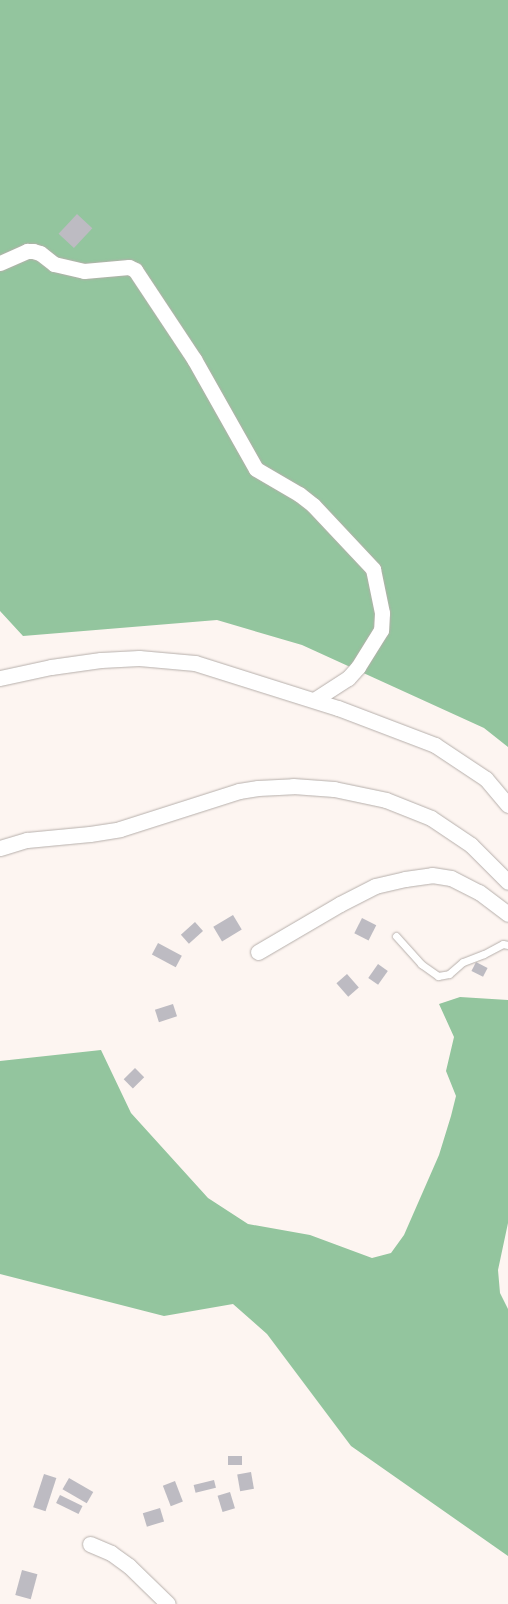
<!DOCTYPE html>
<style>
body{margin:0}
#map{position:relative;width:508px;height:1604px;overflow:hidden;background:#fdf5f1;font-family:"Alegreya Sans",sans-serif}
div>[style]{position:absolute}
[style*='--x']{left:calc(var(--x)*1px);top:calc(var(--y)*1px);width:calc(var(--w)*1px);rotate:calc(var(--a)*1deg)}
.forest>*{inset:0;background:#93c59e}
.building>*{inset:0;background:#bdbbc2;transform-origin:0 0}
.roads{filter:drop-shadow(0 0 1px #b6afab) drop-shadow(0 0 1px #b6afab)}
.service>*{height:7px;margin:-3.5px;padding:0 3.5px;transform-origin:3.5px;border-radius:3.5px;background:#fff}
.minor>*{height:15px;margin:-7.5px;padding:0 7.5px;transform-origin:7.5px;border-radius:7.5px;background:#fff}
span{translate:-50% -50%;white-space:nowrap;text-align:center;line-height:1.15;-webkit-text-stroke:3.5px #fff;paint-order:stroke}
</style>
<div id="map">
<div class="forest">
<div style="clip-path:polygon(0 0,508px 0,508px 747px,484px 728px,302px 645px,217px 620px,23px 636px,0 611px)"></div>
<div style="clip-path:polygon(460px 997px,508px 1000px,508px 1223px,498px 1270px,500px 1293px,508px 1309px,508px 1556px,351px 1446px,267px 1334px,233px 1304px,164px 1316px,0 1274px,0 1061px,101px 1050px,131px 1113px,208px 1198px,248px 1224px,310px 1235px,372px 1258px,391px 1253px,404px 1235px,439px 1155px,451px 1116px,456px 1096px,446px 1071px,454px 1037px,439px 1004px)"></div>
</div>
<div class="building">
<div style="left:77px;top:214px;width:21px;height:27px;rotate:43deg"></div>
<div style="left:233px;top:915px;width:17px;height:23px;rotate:59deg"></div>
<div style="left:362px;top:918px;width:16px;height:17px;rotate:27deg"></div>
<div style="left:195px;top:922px;width:12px;height:19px;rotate:48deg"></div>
<div style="left:158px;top:943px;width:27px;height:13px;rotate:28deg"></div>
<div style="left:476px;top:962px;width:13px;height:10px;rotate:27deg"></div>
<div style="left:378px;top:964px;width:12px;height:17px;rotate:35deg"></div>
<div style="left:347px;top:974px;width:18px;height:14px;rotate:49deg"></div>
<div style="left:173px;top:1004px;width:13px;height:19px;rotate:72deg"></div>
<div style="left:135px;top:1068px;width:13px;height:16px;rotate:45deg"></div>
<div style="left:242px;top:1456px;width:9px;height:14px;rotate:90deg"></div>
<div style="left:251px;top:1472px;width:17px;height:14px;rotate:80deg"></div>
<div style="left:44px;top:1474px;width:13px;height:35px;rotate:18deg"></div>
<div style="left:69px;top:1478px;width:28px;height:13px;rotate:30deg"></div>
<div style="left:214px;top:1480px;width:8px;height:21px;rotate:76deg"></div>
<div style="left:175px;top:1481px;width:22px;height:13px;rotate:69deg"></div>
<div style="left:230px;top:1492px;width:17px;height:13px;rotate:73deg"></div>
<div style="left:60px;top:1495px;width:25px;height:9px;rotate:26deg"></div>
<div style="left:160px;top:1508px;width:14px;height:18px;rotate:73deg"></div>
<div style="left:22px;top:1570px;width:16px;height:26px;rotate:15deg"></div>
</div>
<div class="roads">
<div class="service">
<div style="--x:396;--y:936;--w:38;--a:48"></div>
<div style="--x:421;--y:964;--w:21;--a:35"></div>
<div style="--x:438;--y:976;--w:11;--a:-10"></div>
<div style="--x:449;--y:974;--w:18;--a:-41"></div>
<div style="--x:463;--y:962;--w:22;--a:-21"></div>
<div style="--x:484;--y:954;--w:21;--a:-28"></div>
<div style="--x:503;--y:944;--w:5;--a:11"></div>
</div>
<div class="minor">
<div style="--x:0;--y:263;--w:30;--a:-24"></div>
<div style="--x:27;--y:251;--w:6;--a:0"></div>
<div style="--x:33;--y:251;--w:7;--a:16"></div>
<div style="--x:40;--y:253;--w:18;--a:38"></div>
<div style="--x:54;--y:264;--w:31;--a:13"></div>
<div style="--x:84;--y:271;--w:45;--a:-5.1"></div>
<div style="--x:129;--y:267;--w:7;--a:27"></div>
<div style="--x:135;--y:270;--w:107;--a:56.5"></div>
<div style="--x:194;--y:359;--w:126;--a:60.6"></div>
<div style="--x:256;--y:469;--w:50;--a:30.2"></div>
<div style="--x:299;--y:494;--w:18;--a:38"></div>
<div style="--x:313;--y:505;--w:88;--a:46.8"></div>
<div style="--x:373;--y:569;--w:45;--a:78.4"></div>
<div style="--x:382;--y:613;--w:17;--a:93"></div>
<div style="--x:381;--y:630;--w:44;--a:121.9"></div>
<div style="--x:358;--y:667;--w:15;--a:132"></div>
<div style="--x:348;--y:678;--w:40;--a:147.1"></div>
<div style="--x:0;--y:678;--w:52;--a:-12.2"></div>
<div style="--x:51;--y:667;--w:50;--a:-8"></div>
<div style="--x:101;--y:660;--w:38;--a:-3"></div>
<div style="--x:139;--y:658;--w:56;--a:5.1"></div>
<div style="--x:195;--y:663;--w:150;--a:17.5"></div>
<div style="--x:338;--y:708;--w:104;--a:20.9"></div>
<div style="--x:435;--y:745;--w:61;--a:33.7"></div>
<div style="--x:486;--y:779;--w:34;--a:50"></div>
<div style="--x:0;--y:848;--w:28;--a:-17"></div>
<div style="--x:27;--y:840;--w:63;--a:-5.4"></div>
<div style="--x:90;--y:834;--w:30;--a:-9"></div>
<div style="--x:120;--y:829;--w:125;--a:-17.7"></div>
<div style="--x:239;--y:791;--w:19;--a:-9"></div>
<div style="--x:258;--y:788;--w:35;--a:-3"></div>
<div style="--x:293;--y:786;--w:41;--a:4.2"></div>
<div style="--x:334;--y:789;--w:53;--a:11.9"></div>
<div style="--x:386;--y:800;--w:48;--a:21.8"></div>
<div style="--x:431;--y:818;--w:48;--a:34"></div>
<div style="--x:471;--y:845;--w:52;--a:45"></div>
<div style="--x:258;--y:952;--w:95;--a:-30.3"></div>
<div style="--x:340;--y:904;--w:39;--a:-27"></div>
<div style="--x:375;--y:886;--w:31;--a:-13"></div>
<div style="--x:405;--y:879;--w:27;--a:-8"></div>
<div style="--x:432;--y:875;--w:19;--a:9"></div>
<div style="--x:451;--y:878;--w:31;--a:27"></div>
<div style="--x:479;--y:892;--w:36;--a:37"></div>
<div style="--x:90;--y:1544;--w:23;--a:23"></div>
<div style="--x:111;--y:1553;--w:22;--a:36"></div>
<div style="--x:129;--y:1566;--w:54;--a:44.3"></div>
</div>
</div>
</div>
